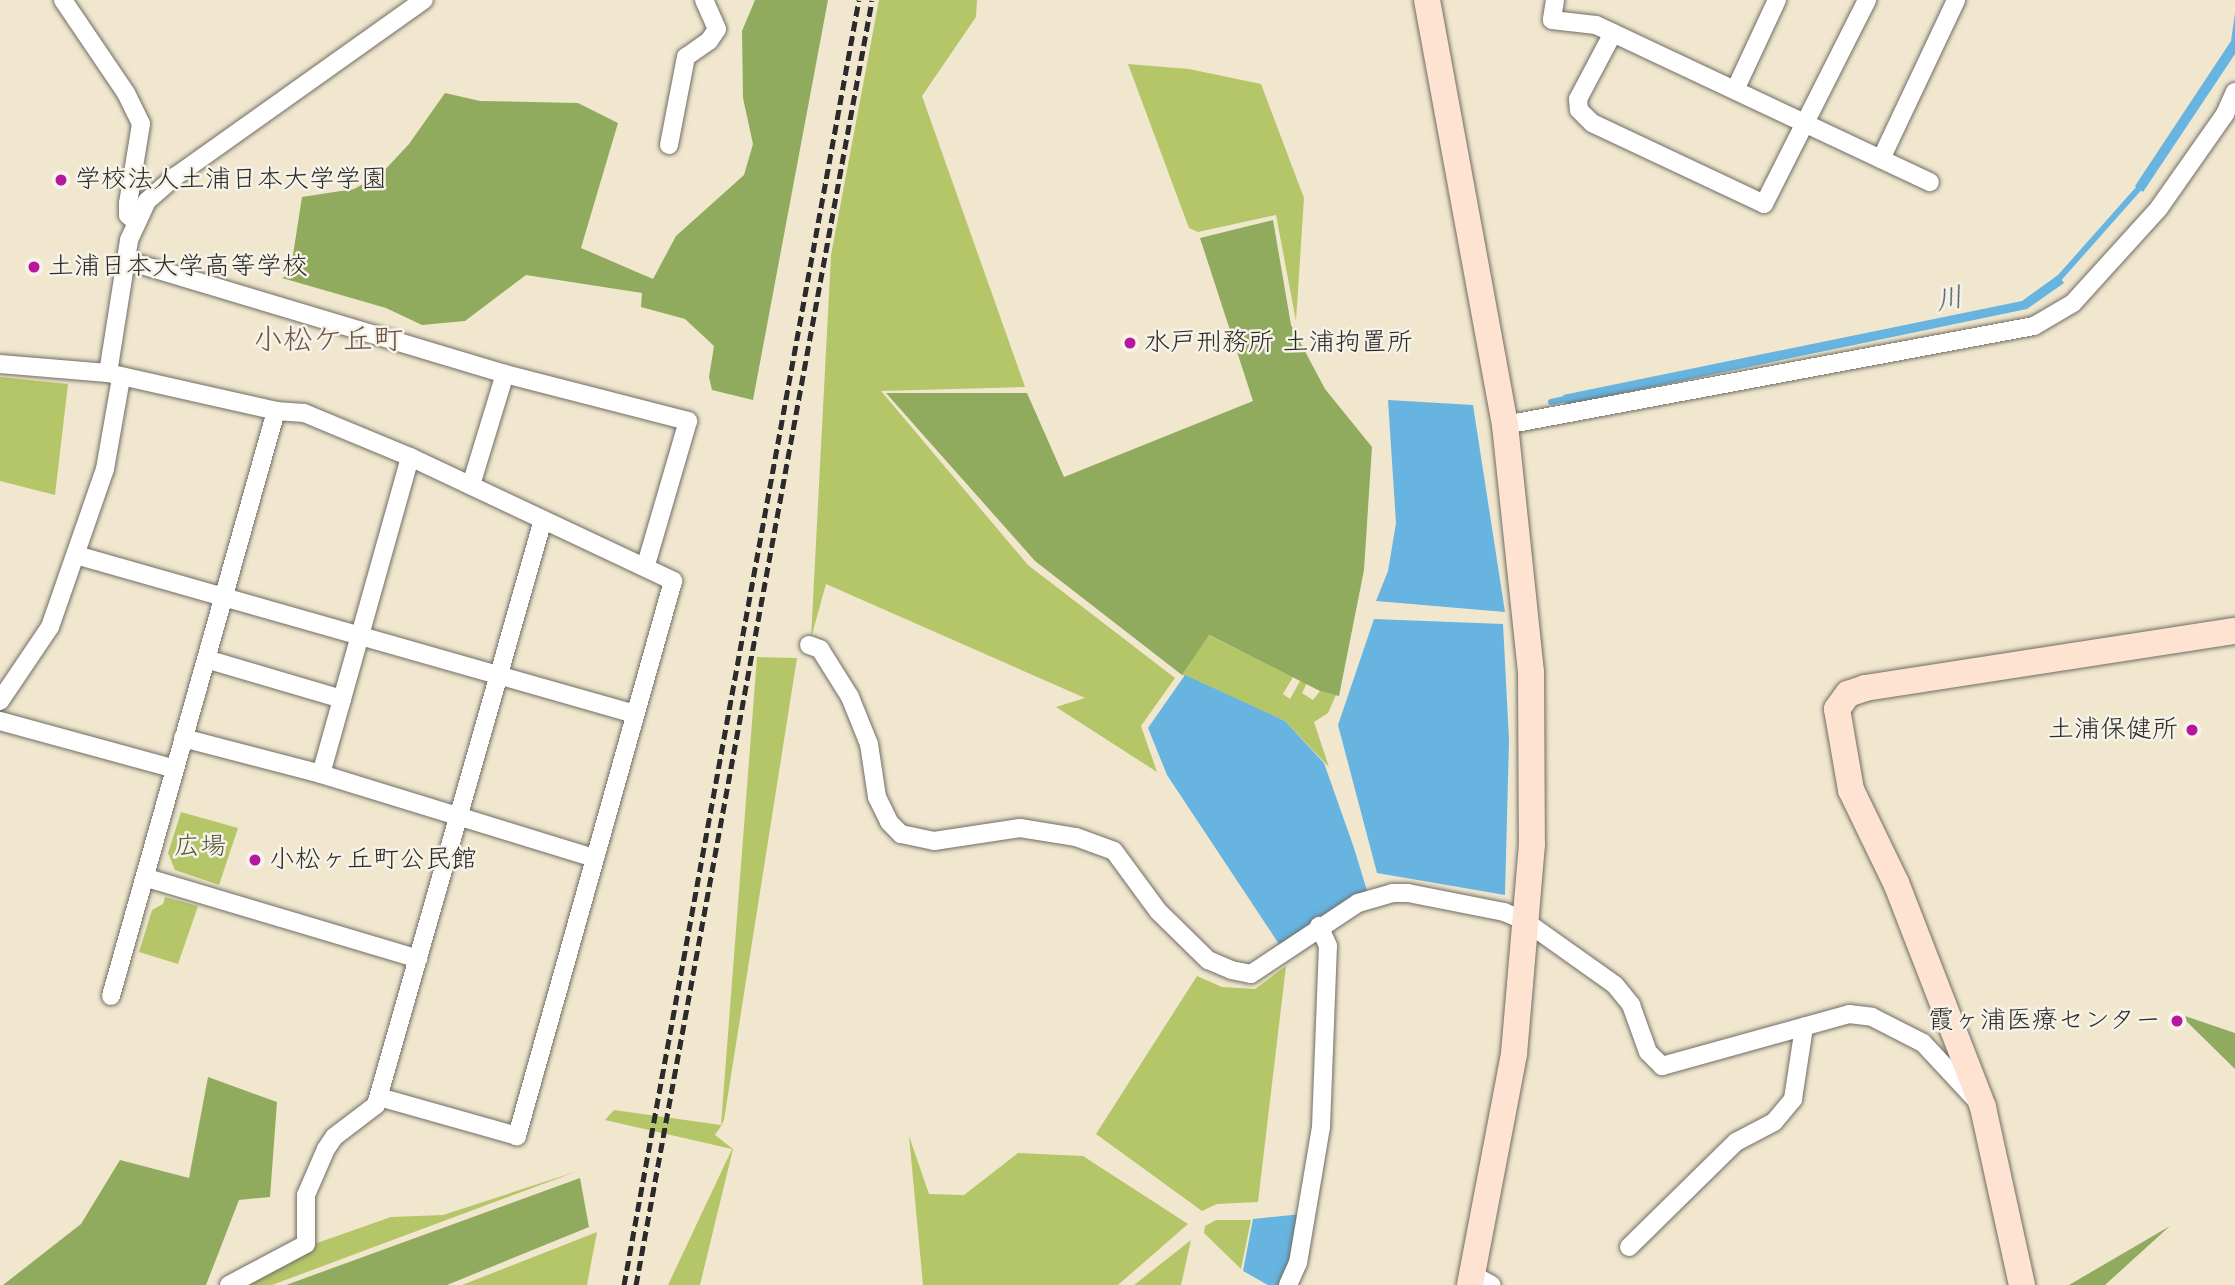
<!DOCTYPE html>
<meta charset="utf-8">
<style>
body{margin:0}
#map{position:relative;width:2235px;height:1285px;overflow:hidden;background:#f1e7cf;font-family:"Comic Neue","Klee One",sans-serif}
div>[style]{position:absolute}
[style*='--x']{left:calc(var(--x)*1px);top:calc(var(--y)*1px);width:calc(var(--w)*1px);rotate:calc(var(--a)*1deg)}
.green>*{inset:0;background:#b5c669}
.forest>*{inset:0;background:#90ab5d}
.water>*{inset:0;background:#67b4e1}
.stream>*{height:6px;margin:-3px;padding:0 3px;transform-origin:3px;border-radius:3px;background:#67b4e1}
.roads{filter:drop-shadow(0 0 2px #706d64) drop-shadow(0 0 2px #706d64)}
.street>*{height:18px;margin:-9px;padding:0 9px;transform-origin:9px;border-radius:9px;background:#fff}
.secondary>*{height:26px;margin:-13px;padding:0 13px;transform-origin:13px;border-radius:13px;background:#fee3d2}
.rail>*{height:5px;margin-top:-2.5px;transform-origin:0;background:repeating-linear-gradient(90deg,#2b2b2b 0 10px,transparent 0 15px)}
.dots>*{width:19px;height:19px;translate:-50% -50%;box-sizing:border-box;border:4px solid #f7f3e8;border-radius:50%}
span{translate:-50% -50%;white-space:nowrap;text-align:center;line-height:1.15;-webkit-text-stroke:5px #f7f3e8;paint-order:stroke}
.poi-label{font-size:26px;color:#2b2b2b}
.left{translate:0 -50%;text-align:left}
.right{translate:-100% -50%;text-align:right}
.park-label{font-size:26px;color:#545a3e}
.water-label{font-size:28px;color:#3d5462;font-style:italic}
.quarter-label{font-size:30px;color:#6e5346}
</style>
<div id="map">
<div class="green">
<div style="clip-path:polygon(879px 0,977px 0,976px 17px,922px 96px,1025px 387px,881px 391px,1028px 565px,1175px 678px,1141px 726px,1157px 772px,1056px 707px,1085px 698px,826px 584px,811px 638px,831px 255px)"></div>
<div style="clip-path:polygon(1128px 64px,1189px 69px,1261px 84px,1304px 198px,1296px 321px,1276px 215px,1198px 232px,1189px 228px)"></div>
<div style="clip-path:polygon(0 377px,68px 384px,55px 495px,0 481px)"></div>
<div style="clip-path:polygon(1208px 635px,1293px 677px,1283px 694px,1290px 699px,1300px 681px,1307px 683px,1302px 693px,1313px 700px,1320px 691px,1336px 695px,1328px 713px,1314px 722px,1329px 767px,1285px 721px,1182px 675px)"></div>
<div style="clip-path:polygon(757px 657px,797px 658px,724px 1120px,721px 1126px,715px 1135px,733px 1149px,700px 1285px,668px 1285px,732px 1149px,605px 1120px,614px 1110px,721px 1125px)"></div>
<div style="clip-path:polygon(181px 812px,238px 828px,219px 885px,175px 870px,168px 853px)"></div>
<div style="clip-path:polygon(165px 897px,198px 906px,178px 964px,139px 952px,152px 910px,163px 904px)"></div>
<div style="clip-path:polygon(1286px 966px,1258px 1202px,1217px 1204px,1202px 1211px,1096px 1134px,1197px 976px,1222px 987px,1255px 989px)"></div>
<div style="clip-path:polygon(909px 1136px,929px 1194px,964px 1195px,1018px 1153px,1083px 1156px,1188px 1224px,1118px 1285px,923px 1285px)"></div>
<div style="clip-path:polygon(578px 1171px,272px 1285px,243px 1285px,314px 1244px,391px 1217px,443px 1215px)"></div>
<div style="clip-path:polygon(1216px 1220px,1251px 1220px,1241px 1269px,1204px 1233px,1205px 1226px)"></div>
<div style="clip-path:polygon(597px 1232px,587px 1285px,462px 1285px)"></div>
<div style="clip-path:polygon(1191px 1240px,1181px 1285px,1134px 1285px)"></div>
</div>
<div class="forest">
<div style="clip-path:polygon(755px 0,828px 0,753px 400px,712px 390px,709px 377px,714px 346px,685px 319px,641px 307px,642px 293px,526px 275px,465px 321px,422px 325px,386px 308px,282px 278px,290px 274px,302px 197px,354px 189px,381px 174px,409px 144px,445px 93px,480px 101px,578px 103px,618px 123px,581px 248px,653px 279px,676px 236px,744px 175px,753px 144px,743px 98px,742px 31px)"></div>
<div style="clip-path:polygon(1273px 220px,1291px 325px,1325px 389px,1372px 447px,1364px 570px,1339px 696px,1320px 691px,1209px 635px,1182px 675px,1035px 561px,886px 393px,1027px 393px,1064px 477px,1253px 401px,1200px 238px)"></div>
<div style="clip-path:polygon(2179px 1014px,2235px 1033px,2235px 1069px)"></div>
<div style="clip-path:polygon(208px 1077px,277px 1102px,270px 1197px,239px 1200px,206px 1285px,3px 1285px,81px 1224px,120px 1160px,189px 1178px)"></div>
<div style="clip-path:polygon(580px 1178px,589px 1227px,447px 1285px,286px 1285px)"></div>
<div style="clip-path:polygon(2170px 1226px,2105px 1285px,2069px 1285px)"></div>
</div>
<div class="water">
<div style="clip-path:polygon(2235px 13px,2235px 54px,2143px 192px,2135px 186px,2231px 41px)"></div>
<div style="clip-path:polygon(2058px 275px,2064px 283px,2027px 309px,1566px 405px,1563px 395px,2022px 301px)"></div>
<div style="clip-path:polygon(1388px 400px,1473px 405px,1505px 612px,1376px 601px,1388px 571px,1396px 523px)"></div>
<div style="clip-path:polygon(1374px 619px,1503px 624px,1509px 740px,1505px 895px,1377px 873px,1338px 725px)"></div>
<div style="clip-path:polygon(1185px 675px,1285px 721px,1324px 763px,1354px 848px,1368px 894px,1281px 947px,1167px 775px,1148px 728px)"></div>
<div style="clip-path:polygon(1302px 1214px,1285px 1285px,1268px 1285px,1243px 1271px,1253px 1219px)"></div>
</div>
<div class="stream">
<div style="--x:2054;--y:284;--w:132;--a:-48.4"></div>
<div style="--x:1551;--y:402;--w:19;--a:-12"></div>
</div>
<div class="roads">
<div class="street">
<div style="--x:63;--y:0;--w:112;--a:55.9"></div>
<div style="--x:126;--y:93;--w:34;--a:64"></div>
<div style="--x:141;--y:124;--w:80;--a:99.3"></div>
<div style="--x:128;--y:203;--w:12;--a:90"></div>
<div style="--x:128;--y:215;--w:9;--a:41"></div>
<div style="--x:1555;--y:0;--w:20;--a:99"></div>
<div style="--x:1552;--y:20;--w:44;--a:6.5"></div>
<div style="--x:1596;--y:25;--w:369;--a:25.2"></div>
<div style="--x:1613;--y:33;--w:75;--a:117.9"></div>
<div style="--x:1578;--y:99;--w:11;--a:85"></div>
<div style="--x:1579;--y:110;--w:18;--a:45"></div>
<div style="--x:1592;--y:123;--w:190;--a:25.2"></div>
<div style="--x:1764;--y:204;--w:229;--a:-63.2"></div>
<div style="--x:1735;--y:90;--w:99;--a:-65"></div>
<div style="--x:669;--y:145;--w:90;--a:-79.1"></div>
<div style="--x:686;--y:57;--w:28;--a:-35"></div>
<div style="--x:709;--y:41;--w:14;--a:-56"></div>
<div style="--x:717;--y:29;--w:32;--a:-114"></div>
<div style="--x:1881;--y:159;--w:176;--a:-64.7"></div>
<div style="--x:125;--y:260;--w:397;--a:16.7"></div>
<div style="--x:505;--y:374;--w:189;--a:14.4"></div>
<div style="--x:688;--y:421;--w:150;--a:106.3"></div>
<div style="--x:0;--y:364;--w:108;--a:4.8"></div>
<div style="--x:108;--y:373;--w:135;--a:-81"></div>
<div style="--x:129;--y:240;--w:43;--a:-65.2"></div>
<div style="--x:147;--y:201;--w:38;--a:-41"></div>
<div style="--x:176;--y:176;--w:304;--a:-35.4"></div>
<div style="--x:108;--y:373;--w:172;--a:12.7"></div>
<div style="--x:276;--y:411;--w:28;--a:4"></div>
<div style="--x:304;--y:413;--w:115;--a:22.5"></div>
<div style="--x:410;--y:457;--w:291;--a:25.2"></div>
<div style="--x:673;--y:581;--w:577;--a:105.7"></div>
<div style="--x:517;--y:1136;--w:143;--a:-164.2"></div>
<div style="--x:1505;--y:425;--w:538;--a:-10.6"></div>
<div style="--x:2034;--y:326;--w:45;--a:-30.5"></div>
<div style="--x:2073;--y:303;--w:128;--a:-47.8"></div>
<div style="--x:2159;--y:208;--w:115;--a:-54.9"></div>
<div style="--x:2225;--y:114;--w:24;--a:-66"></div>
<div style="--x:471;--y:485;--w:116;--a:-73"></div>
<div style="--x:76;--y:555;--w:581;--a:15.88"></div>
<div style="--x:809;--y:645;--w:12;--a:20"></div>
<div style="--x:820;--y:649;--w:57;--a:58"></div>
<div style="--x:850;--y:697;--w:51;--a:68"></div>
<div style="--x:869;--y:744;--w:54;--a:81.4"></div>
<div style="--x:877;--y:797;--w:28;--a:64"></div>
<div style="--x:889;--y:822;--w:17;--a:45"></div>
<div style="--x:901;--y:834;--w:34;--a:12"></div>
<div style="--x:934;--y:841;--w:87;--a:-8.6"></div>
<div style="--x:1020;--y:828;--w:57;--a:9.1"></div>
<div style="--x:1076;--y:837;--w:40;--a:20.2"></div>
<div style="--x:1114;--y:851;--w:74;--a:53.7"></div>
<div style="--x:1158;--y:911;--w:70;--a:44.4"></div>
<div style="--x:1208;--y:960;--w:25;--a:23"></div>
<div style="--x:1231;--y:970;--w:20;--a:11"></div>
<div style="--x:1251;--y:974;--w:128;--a:-33.6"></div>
<div style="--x:1358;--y:903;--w:35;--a:-16"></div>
<div style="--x:1392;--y:893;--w:16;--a:0"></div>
<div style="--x:1408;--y:893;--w:98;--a:11.2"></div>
<div style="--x:1504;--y:912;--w:23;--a:23"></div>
<div style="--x:1525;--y:921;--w:110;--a:35.4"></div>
<div style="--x:1615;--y:985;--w:26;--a:51"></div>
<div style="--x:1631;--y:1005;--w:50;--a:70.1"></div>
<div style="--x:1648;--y:1052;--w:20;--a:45"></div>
<div style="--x:1662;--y:1066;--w:194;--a:-15.5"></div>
<div style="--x:1849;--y:1014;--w:23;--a:7"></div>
<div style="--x:1872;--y:1017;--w:57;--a:27"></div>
<div style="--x:1923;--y:1043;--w:81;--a:47"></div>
<div style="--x:206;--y:659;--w:142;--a:16.4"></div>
<div style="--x:0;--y:701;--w:89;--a:-56"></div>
<div style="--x:50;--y:627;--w:167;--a:-70.8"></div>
<div style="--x:105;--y:469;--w:92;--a:-80"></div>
<div style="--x:0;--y:721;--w:181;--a:15.3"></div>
<div style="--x:183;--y:738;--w:143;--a:14.6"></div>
<div style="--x:321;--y:774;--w:286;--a:17.1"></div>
<div style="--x:321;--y:774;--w:329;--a:-74.3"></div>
<div style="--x:147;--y:878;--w:283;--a:16.6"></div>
<div style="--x:111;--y:996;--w:608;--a:-74.25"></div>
<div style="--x:1629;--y:1247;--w:150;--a:-44.5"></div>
<div style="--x:1736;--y:1142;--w:43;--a:-27.8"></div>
<div style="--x:1774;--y:1122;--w:30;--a:-50"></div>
<div style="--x:1793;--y:1099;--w:73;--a:-81.3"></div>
<div style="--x:1473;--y:1275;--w:21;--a:28"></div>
<div style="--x:229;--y:1285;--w:87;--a:-28"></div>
<div style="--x:306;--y:1244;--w:49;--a:-90"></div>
<div style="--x:306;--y:1195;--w:50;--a:-66.5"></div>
<div style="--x:326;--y:1149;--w:14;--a:-56"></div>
<div style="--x:334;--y:1137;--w:53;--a:-37.3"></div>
<div style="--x:376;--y:1105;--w:608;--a:-74.07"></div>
<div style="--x:1288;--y:1285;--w:24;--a:-66"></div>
<div style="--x:1298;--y:1263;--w:138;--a:-80.4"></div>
<div style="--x:1321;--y:1127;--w:181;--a:-87.8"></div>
<div style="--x:1328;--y:946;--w:22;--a:-114"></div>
</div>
<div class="secondary">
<div style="--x:1427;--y:0;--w:432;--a:79.6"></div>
<div style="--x:1505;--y:425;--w:248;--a:84"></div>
<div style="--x:1531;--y:672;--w:172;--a:89.7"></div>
<div style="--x:1532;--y:844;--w:211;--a:94.9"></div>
<div style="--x:1514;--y:1054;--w:235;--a:100.8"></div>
<div style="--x:2022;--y:1285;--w:182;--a:-102.4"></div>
<div style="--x:1983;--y:1107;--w:240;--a:-111.2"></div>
<div style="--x:1896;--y:883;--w:103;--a:-115.8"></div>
<div style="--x:1851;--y:790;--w:82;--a:-99.8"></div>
<div style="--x:1837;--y:709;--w:19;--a:-54"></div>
<div style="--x:1848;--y:694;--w:18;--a:-19"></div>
<div style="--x:1865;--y:688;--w:374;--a:-8.8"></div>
</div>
</div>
<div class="rail">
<div style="--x:624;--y:1285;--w:1306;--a:-79.64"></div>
<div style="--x:636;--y:1285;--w:1306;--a:-79.59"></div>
</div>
<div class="dots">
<div style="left:61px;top:180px;background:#b5179e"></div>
<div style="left:34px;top:267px;background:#b5179e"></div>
<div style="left:1130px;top:343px;background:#b5179e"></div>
<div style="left:2192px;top:730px;background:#b5179e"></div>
<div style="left:255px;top:860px;background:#b5179e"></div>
<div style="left:2177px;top:1021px;background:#b5179e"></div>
</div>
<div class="poi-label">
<span class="left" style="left:75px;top:180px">学校法人土浦日本大学学園</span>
<span class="left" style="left:48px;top:267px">土浦日本大学高等学校</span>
<span class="left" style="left:1144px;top:343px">水戸刑務所 土浦拘置所</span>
<span class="right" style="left:2178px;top:730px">土浦保健所</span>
<span class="left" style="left:269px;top:860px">小松ヶ丘町公民館</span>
<span class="right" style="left:2161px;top:1021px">霞ヶ浦医療センター</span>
</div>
<div class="park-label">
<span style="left:200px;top:847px">広場</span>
</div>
<div class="water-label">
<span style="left:1949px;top:299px;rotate:-12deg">川</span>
</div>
<div class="quarter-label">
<span style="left:328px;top:340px">小松ケ丘町</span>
</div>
</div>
